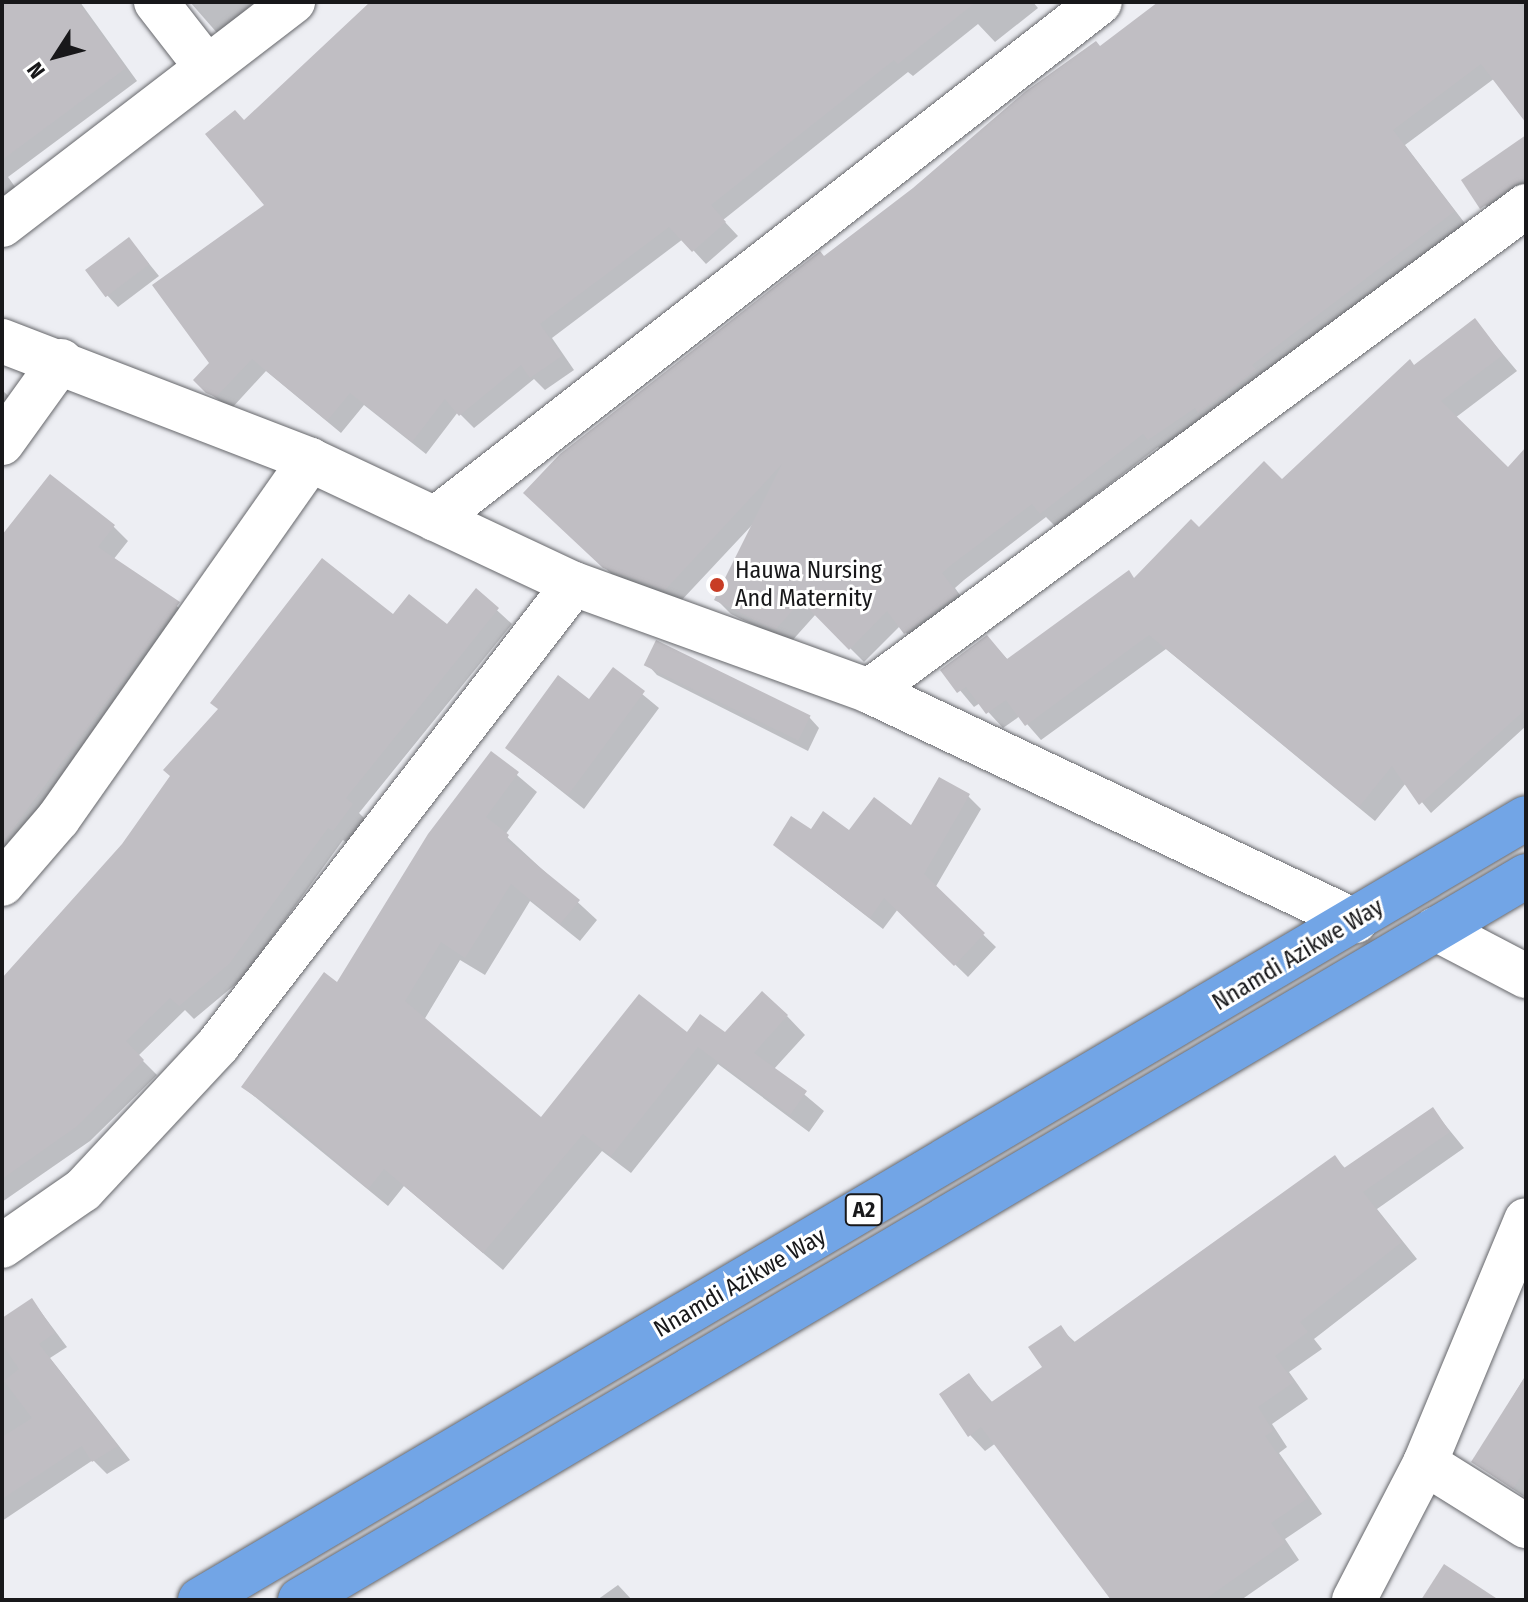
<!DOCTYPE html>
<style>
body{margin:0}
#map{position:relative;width:1528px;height:1602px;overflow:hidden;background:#edeef3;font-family:"Fira Sans Condensed",sans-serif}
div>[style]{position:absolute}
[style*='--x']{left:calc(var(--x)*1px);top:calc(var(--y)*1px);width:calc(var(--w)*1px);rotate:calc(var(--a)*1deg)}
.shadow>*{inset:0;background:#0003}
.building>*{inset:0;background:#c0bec3;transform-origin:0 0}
.roads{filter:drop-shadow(0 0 2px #66676b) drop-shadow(0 0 2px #66676b)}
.minor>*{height:44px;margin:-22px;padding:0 22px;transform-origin:22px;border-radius:22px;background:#fff}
.highway>*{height:44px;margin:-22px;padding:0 22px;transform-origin:22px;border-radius:22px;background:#72a5e6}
.dots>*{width:22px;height:22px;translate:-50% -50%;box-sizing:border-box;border:4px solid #fff;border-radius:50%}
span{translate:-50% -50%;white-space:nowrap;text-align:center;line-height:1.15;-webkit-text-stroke:6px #fff;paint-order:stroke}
.shield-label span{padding:2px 6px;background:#fff;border:2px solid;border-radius:6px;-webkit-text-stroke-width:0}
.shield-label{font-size:22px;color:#18181a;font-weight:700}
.poi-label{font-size:24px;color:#18181a}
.left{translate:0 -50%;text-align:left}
.street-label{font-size:24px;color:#18181a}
.frame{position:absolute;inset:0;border:4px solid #18181a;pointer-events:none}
.north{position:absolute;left:16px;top:16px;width:80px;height:80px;-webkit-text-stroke:6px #fff;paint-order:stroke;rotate:234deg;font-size:22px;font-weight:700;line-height:32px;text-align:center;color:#18181a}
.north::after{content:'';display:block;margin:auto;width:28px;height:36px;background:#18181a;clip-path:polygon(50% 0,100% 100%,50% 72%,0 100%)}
</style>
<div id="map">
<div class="shadow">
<div style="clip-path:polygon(2px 2px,80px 2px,137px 81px,8px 177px,18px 191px,2px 203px)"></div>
<div style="clip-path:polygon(190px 2px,255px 2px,218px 34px)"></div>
<div style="clip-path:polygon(373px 2px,1033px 2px,1038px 8px,995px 42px,978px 24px,913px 76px,908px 72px,723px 220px,738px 236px,706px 264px,683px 239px,552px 338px,574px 370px,545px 390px,534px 379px,474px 428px,458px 412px,426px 454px,364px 405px,341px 433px,266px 371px,231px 409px,209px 393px,211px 363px,267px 205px,244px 122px)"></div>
<div style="clip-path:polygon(1161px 2px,1526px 2px,1526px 119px,1495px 78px,1405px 145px,1467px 226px,1164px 453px,1158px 447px,1055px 526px,1046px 517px,964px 580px,955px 588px,970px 609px,919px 647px,900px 626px,864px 662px,816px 614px,790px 643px,731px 614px,717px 600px,753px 524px,679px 603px,620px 582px,540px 507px,824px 258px)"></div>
<div style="clip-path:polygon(1526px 148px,1526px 196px,1496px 217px,1485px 205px)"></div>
<div style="clip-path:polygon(129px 239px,159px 276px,118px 307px,107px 295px)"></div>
<div style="clip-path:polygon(1475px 321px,1517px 371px,1455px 418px,1508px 470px,1526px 473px,1526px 726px,1431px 813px,1406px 783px,1375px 821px,1166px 649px,1041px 740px,1020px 716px,1003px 728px,980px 703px,974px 707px,943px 670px,987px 637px,1008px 660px,1136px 580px,1199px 529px,1282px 482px)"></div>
<div style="clip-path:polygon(2px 390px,18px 405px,2px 427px)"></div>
<div style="clip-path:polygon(113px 526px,128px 541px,113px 560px,193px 618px,2px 876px,2px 538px)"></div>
<div style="clip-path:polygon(476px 591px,512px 624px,359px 813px,366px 820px,348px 844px,343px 840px,243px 978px,194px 1019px,185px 1010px,138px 1056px,157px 1075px,90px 1141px,2px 1202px,2px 981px,393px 617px,447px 627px)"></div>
<div style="clip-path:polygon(647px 664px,809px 717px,819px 728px,808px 751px,657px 675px)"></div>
<div style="clip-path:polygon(613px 670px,659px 708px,584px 809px,507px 748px,590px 702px)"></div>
<div style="clip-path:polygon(491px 753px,537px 792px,505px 835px,597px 920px,580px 941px,530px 901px,485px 975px,460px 960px,424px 1020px,541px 1120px,687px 1035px,725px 1035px,787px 1016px,805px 1035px,774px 1069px,824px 1111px,809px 1132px,718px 1064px,631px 1173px,602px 1151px,503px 1270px,404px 1186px,388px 1206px,243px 1087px,337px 985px)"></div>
<div style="clip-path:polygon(968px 796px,981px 809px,935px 888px,996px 947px,968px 977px,898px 909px,883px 929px,775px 845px,811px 832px,912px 828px)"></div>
<div style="clip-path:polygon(1433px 1110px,1464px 1148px,1377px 1209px,1417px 1259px,1314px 1339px,1322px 1349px,1289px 1372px,1308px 1399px,1272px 1424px,1287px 1447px,1279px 1453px,1322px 1514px,1285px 1539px,1299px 1560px,1241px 1600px,1114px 1600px,996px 1443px,985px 1451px,970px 1435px,969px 1375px,993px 1403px,1045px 1368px,1060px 1328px,1076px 1343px,1335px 1158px,1346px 1169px)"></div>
<div style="clip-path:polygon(32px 1300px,67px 1347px,50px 1358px,130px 1460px,107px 1474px,93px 1460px,2px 1521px,2px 1320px)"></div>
<div style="clip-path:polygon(1526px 1375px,1526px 1498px,1473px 1462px)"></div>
<div style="clip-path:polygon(618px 1585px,632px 1600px,597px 1600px)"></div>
</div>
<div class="building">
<div style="clip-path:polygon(2px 2px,78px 2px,126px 68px,2px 160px)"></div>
<div style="clip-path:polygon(370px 2px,976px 2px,898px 64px,894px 60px,711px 205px,726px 222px,692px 252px,669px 227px,540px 324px,562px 356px,530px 378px,521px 365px,459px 416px,445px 399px,412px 442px,350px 393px,327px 421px,252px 359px,216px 397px,206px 393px,193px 380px,209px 363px,152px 285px,264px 205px,205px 134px,235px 110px,244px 120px)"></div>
<div style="clip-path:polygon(1158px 2px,1516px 2px,1526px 15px,1526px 123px,1481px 64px,1393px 130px,1455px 211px,1252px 365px,1256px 370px,1198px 413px,1195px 408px,1148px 440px,1143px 434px,1040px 514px,1032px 504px,950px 566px,942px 573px,958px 594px,904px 634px,887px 611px,849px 650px,801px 601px,775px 630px,714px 600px,782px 464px,665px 590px,603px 568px,523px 493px,560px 454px,820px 251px,824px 256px,913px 188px,1026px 91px,1096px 41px,1100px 46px)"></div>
<div style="clip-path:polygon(1526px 135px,1526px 177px,1480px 209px,1461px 180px)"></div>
<div style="left:129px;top:237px;width:34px;height:55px;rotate:53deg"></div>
<div style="clip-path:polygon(1475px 318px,1503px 355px,1441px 401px,1508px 467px,1526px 447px,1526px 709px,1419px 805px,1392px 766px,1359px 807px,1149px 635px,1025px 726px,1006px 700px,986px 714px,966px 687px,957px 693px,940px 670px,987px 635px,1007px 659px,1129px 570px,1134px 578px,1191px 519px,1199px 527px,1264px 461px,1282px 479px,1410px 359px,1414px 365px)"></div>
<div style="clip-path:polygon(50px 474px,115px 525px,98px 547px,180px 602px,2px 844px,2px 535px)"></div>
<div style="clip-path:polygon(322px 558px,393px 614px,409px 594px,447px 624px,476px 588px,499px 608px,346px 798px,353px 804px,333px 831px,328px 828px,229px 964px,179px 1006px,170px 998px,126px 1041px,144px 1060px,76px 1127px,2px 1179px,2px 978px,122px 844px,170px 776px,163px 770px,218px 709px,210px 703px)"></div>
<div style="left:656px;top:640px;width:172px;height:28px;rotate:26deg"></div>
<div style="clip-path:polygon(613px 667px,645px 691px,568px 795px,505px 748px,558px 675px,589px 699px)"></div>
<div style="clip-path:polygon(491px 751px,519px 772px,486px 817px,509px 835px,506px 840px,580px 900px,560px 924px,511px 884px,465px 958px,441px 942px,405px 1001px,541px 1117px,639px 994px,687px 1032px,700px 1014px,725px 1032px,762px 991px,788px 1015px,754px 1053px,807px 1091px,790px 1115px,698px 1047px,611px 1156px,583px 1134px,483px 1253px,384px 1169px,368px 1189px,281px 1114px,241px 1087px,324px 972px,337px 982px,428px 834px)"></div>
<div style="clip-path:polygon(939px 777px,970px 794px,924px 874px,985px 933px,954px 966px,884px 898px,870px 918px,773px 845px,791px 816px,811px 829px,823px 811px,849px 830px,874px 797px,911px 825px)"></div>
<div style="clip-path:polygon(1433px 1107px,1450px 1132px,1363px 1192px,1402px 1242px,1300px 1322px,1308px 1332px,1275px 1356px,1294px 1382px,1258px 1407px,1273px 1431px,1265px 1436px,1308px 1498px,1271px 1523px,1285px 1543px,1204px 1600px,1111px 1600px,981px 1427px,968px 1437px,939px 1394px,969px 1373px,990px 1403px,1042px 1367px,1028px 1347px,1061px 1325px,1073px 1343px,1335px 1155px,1344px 1168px)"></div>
<div style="clip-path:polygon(32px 1298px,55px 1333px,39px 1344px,118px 1446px,92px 1462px,82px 1446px,2px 1499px,2px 1437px,32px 1418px,4px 1381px,19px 1369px,2px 1344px,2px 1318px)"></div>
<div style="clip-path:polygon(1526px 1375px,1526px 1469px,1513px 1489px,1471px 1462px)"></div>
<div style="clip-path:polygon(1444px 1564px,1499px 1600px,1421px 1600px)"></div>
</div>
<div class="roads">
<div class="minor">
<div style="--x:156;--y:2;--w:80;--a:52.1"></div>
<div style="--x:2;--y:225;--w:367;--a:-37.5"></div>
<div style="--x:2;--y:341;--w:330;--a:21.1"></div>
<div style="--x:310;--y:460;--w:292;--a:25.2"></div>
<div style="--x:574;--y:584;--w:314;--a:19.9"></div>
<div style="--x:869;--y:691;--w:538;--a:25.33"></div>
<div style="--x:2;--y:443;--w:101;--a:-54.3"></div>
<div style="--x:435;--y:519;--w:842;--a:-37.86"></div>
<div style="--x:869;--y:691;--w:817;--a:-36.43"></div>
<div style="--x:2;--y:884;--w:86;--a:-49.3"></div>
<div style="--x:58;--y:819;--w:439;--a:-54.9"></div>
<div style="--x:1436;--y:929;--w:102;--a:27.6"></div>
<div style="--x:2;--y:1246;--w:98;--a:-34.7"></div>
<div style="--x:83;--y:1190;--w:198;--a:-47"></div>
<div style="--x:218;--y:1045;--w:582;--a:-52.32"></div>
<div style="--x:1425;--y:1463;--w:119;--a:32"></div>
<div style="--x:1354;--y:1600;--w:154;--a:-62.6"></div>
<div style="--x:1425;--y:1463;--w:263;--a:-67.4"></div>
</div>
<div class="highway">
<div style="--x:200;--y:1600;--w:1539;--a:-30.53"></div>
<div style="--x:300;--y:1600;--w:1424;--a:-30.56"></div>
</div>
</div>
<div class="dots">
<div style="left:717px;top:585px;background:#c83c25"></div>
</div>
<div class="shield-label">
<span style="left:864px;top:1210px">A2</span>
</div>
<div class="poi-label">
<span class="left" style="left:735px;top:585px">Hauwa Nursing<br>And Maternity</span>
</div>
<div class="street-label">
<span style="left:1298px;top:955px;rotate:-31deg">Nnamdi Azikwe Way</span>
<span style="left:740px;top:1283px;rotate:-30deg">Nnamdi Azikwe Way</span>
</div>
<div class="frame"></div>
<div class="north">N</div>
</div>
